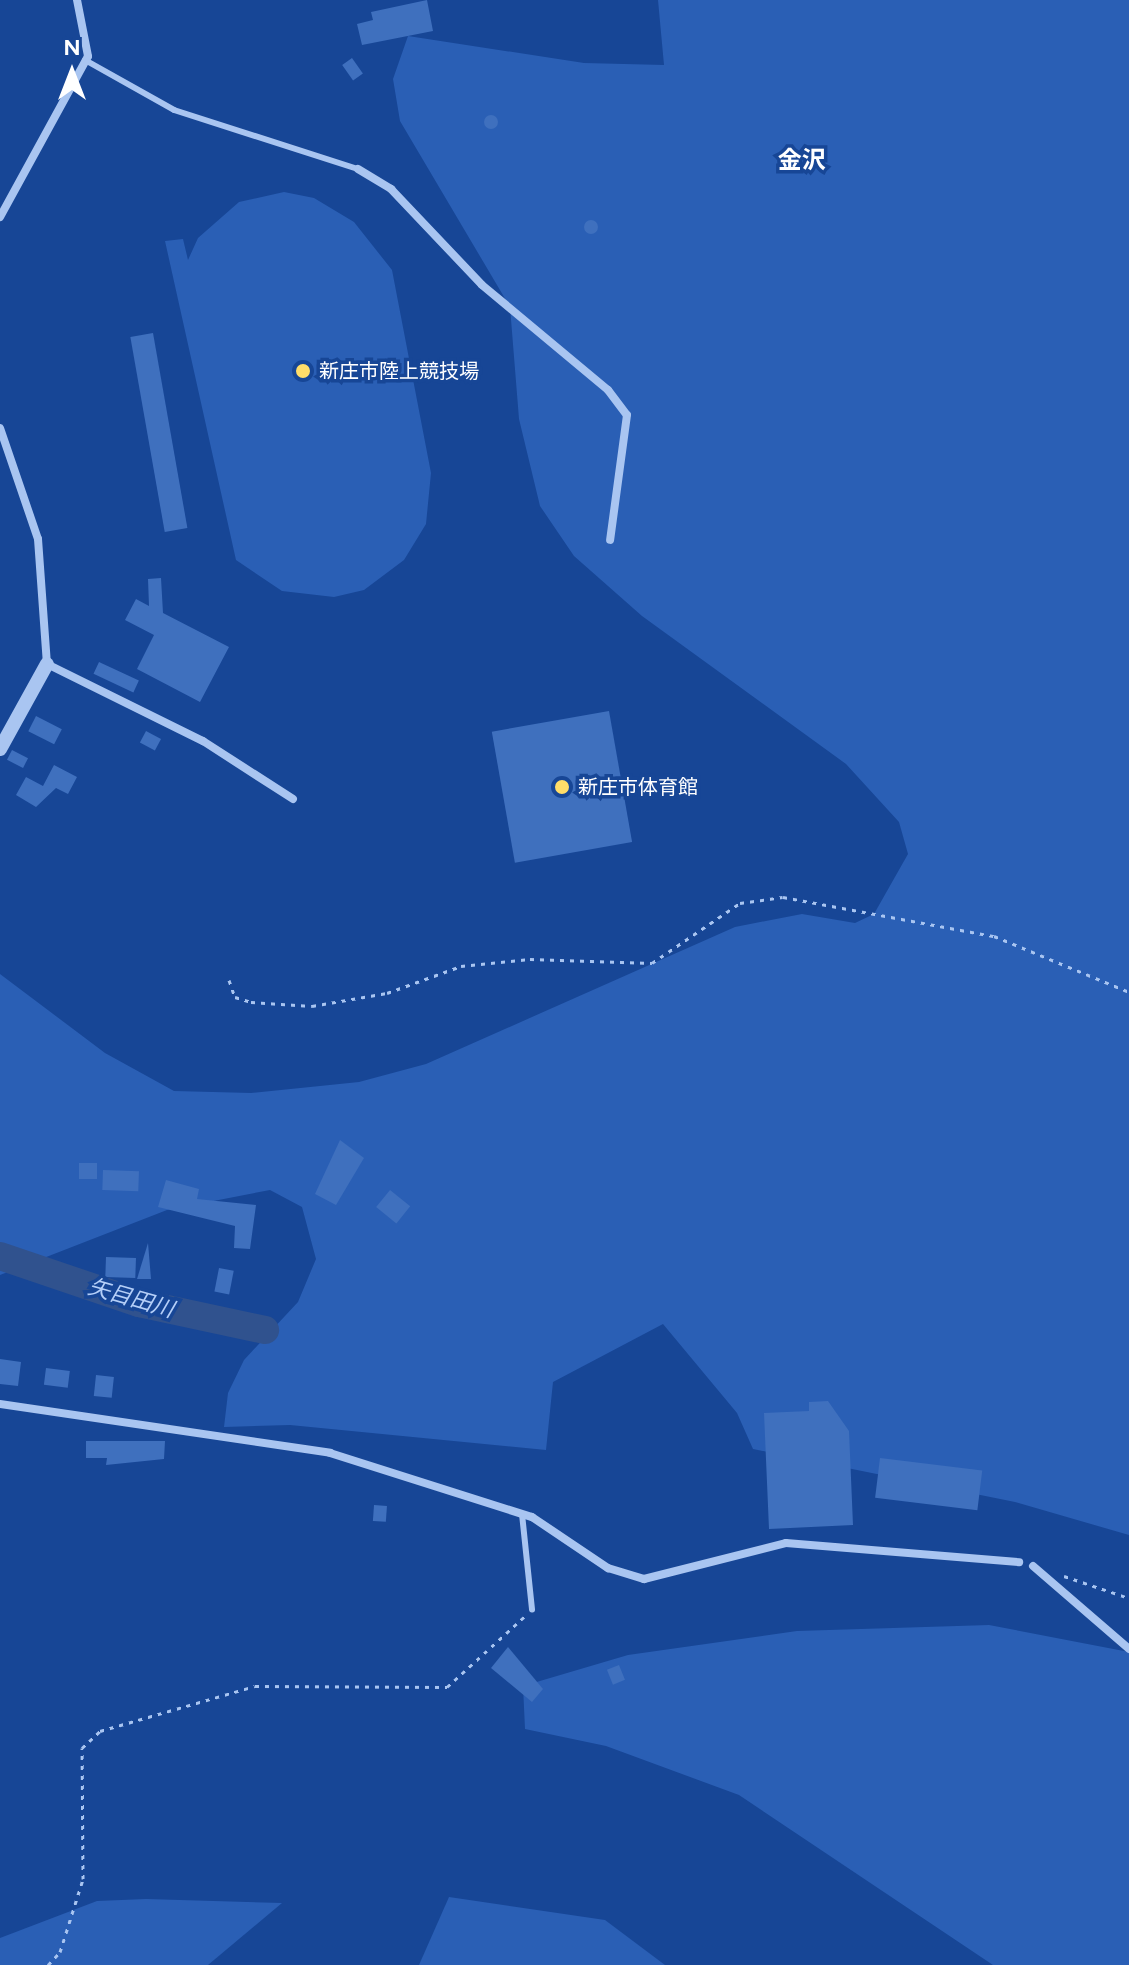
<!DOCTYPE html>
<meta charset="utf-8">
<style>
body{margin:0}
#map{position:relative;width:1129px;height:1965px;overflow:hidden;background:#174696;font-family:Figtree,"Noto Sans JP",sans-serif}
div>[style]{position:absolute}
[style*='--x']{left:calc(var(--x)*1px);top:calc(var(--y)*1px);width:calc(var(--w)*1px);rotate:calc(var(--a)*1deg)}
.green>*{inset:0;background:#2a5fb5}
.river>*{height:28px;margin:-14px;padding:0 14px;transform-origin:14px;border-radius:14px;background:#30528e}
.building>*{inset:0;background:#3f70be;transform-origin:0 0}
.round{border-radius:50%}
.path>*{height:3px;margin-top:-1.5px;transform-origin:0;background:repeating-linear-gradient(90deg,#a9c5f1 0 4px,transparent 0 10px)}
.service>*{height:6px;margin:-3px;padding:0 3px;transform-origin:3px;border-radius:3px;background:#a9c5f1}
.minor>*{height:8px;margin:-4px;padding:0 4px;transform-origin:4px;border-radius:4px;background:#a9c5f1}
.tertiary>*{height:14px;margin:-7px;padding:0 7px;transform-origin:7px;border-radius:7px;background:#a9c5f1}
.dots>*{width:22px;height:22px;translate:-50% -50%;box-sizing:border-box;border:4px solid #174696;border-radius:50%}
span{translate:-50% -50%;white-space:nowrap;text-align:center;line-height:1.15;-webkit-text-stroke:7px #174696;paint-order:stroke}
.poi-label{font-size:20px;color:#fff}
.left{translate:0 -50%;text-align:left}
.water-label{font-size:22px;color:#b5cff8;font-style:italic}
.quarter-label{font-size:24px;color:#fff;font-weight:700}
.north{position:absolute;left:32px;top:32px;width:80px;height:80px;-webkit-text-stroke:6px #174696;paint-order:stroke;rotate:0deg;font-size:22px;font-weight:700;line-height:32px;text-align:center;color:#fff}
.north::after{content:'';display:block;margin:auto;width:28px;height:36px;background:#fff;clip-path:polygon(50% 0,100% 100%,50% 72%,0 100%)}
</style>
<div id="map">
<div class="green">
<div style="clip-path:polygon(658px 0,1129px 0,1129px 1535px,1015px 1502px,753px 1449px,737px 1413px,663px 1324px,553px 1382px,546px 1450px,290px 1425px,224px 1427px,228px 1393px,244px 1360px,298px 1302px,316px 1259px,302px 1207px,270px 1190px,167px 1210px,0 1275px,0 974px,105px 1053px,174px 1091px,251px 1093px,359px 1082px,426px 1064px,735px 927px,802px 914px,855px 923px,874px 914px,908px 854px,899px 822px,846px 764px,642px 616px,574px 556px,540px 506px,519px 419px,510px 307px,400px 121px,393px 79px,408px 36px,584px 63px,664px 65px)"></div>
<div style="clip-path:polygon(284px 192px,314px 198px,354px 222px,392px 270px,431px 473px,426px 524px,404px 560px,364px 590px,334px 597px,282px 591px,236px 560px,165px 241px,183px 239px,188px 260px,198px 238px,239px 202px)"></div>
<div style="clip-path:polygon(989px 1625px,1129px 1652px,1129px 1965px,993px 1965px,739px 1795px,606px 1746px,525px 1729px,523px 1686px,628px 1655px,797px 1631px)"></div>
<div style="clip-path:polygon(449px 1897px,605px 1920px,665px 1965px,419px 1965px)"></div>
<div style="clip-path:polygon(97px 1901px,146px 1899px,282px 1903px,208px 1965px,0 1965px,0 1938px)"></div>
</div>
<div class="river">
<div style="--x:0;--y:1256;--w:147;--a:18.7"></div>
<div style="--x:139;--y:1303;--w:129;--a:12.1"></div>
</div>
<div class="building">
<div style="clip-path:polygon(427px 0,433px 31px,362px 45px,357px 24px,373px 20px,371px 12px)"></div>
<div style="left:352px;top:58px;width:19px;height:12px;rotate:55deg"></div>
<div class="round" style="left:484px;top:115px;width:14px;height:14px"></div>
<div class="round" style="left:584px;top:220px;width:14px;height:14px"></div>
<div style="left:153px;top:333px;width:198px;height:23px;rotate:80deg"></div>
<div style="clip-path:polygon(161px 578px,163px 613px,229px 647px,200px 702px,137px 669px,154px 635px,125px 620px,136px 599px,149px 606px,148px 579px)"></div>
<div style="left:99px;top:662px;width:44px;height:13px;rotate:25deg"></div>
<div style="left:609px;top:711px;width:133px;height:119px;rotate:80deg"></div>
<div style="left:36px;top:716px;width:29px;height:17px;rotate:27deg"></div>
<div style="left:146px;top:731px;width:17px;height:13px;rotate:28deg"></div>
<div style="left:12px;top:750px;width:18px;height:11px;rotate:27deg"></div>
<div style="clip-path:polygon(54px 765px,77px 777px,68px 794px,56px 788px,36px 807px,16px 795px,26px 777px,43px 786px)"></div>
<div style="clip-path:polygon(340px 1140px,364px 1158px,336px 1205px,315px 1194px)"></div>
<div style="left:79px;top:1163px;width:18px;height:16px"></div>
<div style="left:103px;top:1170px;width:36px;height:20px;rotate:2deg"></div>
<div style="clip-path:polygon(166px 1180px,199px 1189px,197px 1199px,256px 1205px,250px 1249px,234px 1248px,235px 1226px,158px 1207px)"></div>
<div style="left:390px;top:1190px;width:26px;height:22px;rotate:39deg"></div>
<div style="clip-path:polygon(148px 1243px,151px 1279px,137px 1279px)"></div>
<div style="left:106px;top:1257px;width:30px;height:20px;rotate:2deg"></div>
<div style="left:219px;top:1268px;width:15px;height:24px;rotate:11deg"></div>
<div style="clip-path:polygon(0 1359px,21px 1362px,18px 1386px,0 1384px)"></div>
<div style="left:46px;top:1368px;width:24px;height:17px;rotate:7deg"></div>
<div style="left:96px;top:1375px;width:18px;height:21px;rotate:6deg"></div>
<div style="clip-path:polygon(828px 1401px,849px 1431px,853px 1525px,769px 1529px,764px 1413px,809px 1411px,809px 1402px)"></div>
<div style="clip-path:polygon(86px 1441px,165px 1441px,164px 1459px,106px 1465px,107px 1458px,86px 1458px)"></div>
<div style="left:880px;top:1458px;width:103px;height:40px;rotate:7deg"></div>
<div style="left:374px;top:1505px;width:13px;height:16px;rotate:4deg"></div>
<div style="clip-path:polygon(508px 1647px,543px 1689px,532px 1702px,491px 1668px)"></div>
<div style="left:619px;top:1665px;width:16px;height:13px;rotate:68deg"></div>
</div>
<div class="path">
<div style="--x:229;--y:980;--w:18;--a:71"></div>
<div style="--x:235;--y:997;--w:17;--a:17"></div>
<div style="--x:251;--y:1002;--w:61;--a:3.8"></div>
<div style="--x:312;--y:1006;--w:76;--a:-9.8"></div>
<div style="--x:387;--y:993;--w:79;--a:-20"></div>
<div style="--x:461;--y:966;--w:69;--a:-5.8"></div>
<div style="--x:530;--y:959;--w:122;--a:1.9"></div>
<div style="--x:652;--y:963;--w:107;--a:-34.3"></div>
<div style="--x:740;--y:903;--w:43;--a:-7.9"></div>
<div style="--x:783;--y:897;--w:215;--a:10.5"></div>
<div style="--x:994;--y:936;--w:146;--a:22.5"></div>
<div style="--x:1064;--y:1576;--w:69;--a:18.7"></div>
<div style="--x:48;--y:1965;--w:18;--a:-47"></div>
<div style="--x:60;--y:1952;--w:77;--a:-72.5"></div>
<div style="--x:83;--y:1879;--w:131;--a:-90.4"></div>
<div style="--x:82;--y:1748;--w:25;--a:-43"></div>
<div style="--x:100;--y:1731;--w:161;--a:-16.2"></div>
<div style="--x:255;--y:1686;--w:192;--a:0.3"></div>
<div style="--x:447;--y:1687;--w:107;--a:-42.3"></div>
</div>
<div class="service">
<div style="--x:85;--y:60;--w:102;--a:29.3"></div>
<div style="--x:174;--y:110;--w:193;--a:17.8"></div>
<div style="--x:522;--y:1514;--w:96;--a:84"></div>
</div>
<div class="minor">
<div style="--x:358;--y:169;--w:39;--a:31"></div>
<div style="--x:391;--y:189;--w:132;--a:46.5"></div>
<div style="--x:482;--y:285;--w:164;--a:39.8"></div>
<div style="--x:608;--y:390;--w:31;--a:53"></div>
<div style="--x:627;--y:415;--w:126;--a:97.7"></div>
<div style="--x:0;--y:217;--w:183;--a:-61.3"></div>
<div style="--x:88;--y:56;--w:57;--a:-101.1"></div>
<div style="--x:0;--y:428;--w:117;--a:71.1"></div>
<div style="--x:38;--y:539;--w:125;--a:85.9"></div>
<div style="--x:47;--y:664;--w:174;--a:26.3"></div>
<div style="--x:203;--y:741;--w:107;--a:32.8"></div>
<div style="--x:0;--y:1404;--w:334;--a:8.4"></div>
<div style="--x:330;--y:1453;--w:212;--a:17.6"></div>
<div style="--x:532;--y:1517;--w:92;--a:33.9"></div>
<div style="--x:608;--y:1568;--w:38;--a:17"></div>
<div style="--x:644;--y:1579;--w:146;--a:-14.2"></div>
<div style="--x:786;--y:1543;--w:234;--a:4.7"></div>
<div style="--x:1033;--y:1566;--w:127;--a:40.8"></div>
</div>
<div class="tertiary">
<div style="--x:0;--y:749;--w:97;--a:-61.1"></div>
</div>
<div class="dots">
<div style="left:303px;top:371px;background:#ffdd69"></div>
<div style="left:562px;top:787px;background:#ffdd69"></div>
</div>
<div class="poi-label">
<span class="left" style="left:319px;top:371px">新庄市陸上競技場</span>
<span class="left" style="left:578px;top:787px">新庄市体育館</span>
</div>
<div class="water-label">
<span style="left:131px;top:1298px;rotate:16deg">矢目田川</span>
</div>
<div class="quarter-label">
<span style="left:802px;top:160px">金沢</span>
</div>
<div class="north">N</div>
</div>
